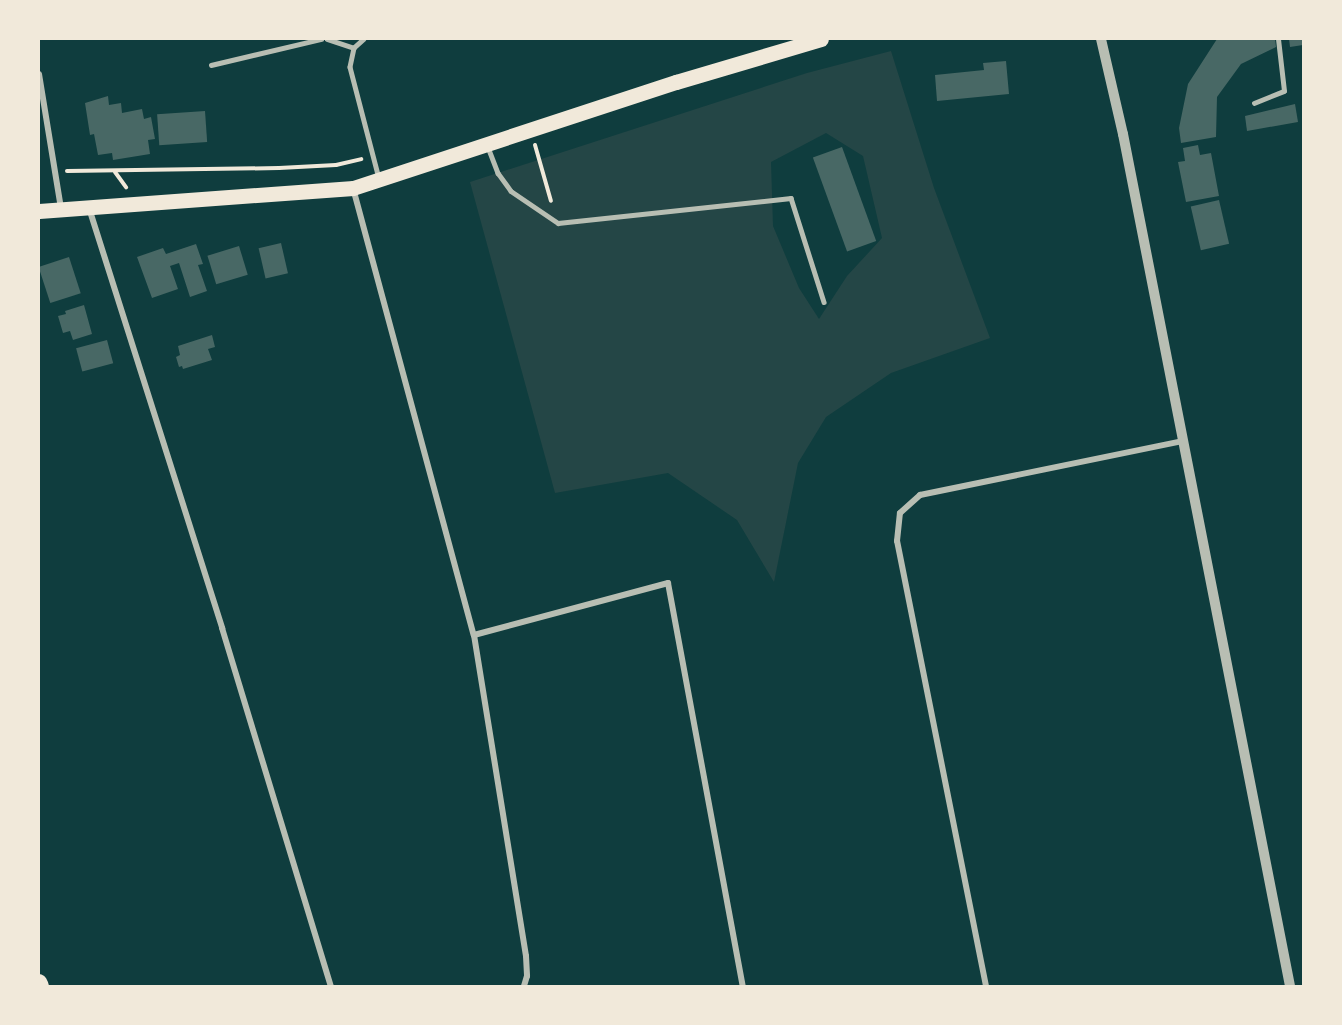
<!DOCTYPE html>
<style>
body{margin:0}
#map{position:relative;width:1342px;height:1025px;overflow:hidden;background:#0f3d3e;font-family:"Varela Round",sans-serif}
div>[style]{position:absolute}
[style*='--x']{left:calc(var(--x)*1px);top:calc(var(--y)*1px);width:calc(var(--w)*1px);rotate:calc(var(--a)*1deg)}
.green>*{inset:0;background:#244646}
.building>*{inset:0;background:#486865;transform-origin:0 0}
.path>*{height:4px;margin:-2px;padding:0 2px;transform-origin:2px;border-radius:2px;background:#f1e9da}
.service>*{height:4.5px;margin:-2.25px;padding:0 2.25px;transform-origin:2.25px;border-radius:2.25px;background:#b8beb3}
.minor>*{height:6px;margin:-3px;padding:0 3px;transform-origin:3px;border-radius:3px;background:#b8beb3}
.tertiary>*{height:10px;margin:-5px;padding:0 5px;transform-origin:5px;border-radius:5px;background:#b8beb3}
.primary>*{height:15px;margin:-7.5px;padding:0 7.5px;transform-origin:7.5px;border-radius:7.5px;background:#f1e9da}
.trunk>*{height:16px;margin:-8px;padding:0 8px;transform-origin:8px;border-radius:8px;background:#f1e9da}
span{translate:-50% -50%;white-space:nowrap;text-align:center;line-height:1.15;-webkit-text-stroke:4.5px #f1e9da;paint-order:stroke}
.frame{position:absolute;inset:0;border:40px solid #f1e9da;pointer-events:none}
</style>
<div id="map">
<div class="green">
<div style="clip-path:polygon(evenodd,891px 51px,934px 188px,990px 338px,891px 373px,826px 417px,798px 463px,774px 582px,737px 520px,668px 473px,555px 493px,470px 182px,807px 73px,891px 51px,826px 133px,863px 156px,882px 238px,847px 276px,819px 319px,799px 288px,773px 226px,771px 162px,826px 133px)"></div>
</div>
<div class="building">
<div style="clip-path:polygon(1217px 39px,1275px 39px,1276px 47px,1241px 64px,1217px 97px,1216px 137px,1181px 143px,1179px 128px,1188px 84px)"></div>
<div style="clip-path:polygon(1289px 39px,1303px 39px,1303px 45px,1290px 47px)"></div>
<div style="clip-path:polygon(1006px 61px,1009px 94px,937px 101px,935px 75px,984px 70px,983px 63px)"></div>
<div style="clip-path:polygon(108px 96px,109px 105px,121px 103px,122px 113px,142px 109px,144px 119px,151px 117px,155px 139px,148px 140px,150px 154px,113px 160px,112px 153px,98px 155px,94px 134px,90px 135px,85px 103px)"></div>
<div style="clip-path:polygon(1295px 104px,1298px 122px,1247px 131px,1245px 116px)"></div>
<div style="left:205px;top:111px;width:31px;height:48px;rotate:86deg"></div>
<div style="clip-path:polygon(1198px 145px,1200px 155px,1211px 153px,1219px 196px,1186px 202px,1178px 162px,1185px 161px,1183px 148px)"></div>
<div style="left:842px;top:147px;width:100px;height:31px;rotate:70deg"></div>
<div style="left:1219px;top:200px;width:45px;height:29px;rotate:77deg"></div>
<div style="left:281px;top:243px;width:31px;height:23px;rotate:77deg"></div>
<div style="clip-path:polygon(196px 244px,203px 264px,198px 265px,207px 291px,190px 297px,179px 263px,170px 266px,178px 289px,152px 298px,137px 257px,163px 248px,166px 254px)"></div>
<div style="left:239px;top:246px;width:30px;height:33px;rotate:73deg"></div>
<div style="left:69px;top:257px;width:38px;height:32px;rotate:72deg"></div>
<div style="clip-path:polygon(84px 305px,92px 334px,73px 340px,70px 331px,63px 333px,58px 316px,66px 314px,65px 311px)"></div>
<div style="clip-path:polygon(212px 335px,215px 347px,208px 349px,212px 360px,183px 369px,182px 366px,179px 367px,176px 357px,180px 355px,178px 346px)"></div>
<div style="left:107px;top:340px;width:24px;height:32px;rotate:75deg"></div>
</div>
<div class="path">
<div style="--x:535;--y:145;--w:58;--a:74.1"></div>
<div style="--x:67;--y:171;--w:212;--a:-0.8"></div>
<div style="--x:279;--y:168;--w:57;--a:-3"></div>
<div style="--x:336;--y:165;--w:26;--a:-13"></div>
<div style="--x:115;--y:172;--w:19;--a:54"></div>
</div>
<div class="service">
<div style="--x:327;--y:39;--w:28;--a:18"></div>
<div style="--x:364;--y:39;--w:13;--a:138"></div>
<div style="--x:354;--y:48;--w:19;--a:102"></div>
<div style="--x:350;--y:67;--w:115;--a:75.4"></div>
<div style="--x:211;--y:65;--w:113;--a:-13.3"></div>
<div style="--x:1254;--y:103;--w:32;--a:-22"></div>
<div style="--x:1284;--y:91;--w:52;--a:-96.6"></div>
<div style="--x:488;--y:147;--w:28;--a:69"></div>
<div style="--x:498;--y:173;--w:22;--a:54"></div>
<div style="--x:511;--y:191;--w:57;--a:34.2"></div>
<div style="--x:558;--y:223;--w:234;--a:-6.1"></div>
<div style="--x:791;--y:198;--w:109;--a:72.4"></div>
</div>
<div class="minor">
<div style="--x:39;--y:74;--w:137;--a:80.7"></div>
<div style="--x:353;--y:188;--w:463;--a:74.9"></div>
<div style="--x:474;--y:635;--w:325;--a:80.8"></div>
<div style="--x:526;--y:956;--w:20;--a:87"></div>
<div style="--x:527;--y:976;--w:10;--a:107"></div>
<div style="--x:89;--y:208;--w:441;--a:72.4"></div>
<div style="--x:222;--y:628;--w:374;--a:73.1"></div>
<div style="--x:474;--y:635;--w:201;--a:-15"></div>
<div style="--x:668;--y:583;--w:410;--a:79.5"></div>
<div style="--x:986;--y:986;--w:454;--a:-101.3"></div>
<div style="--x:897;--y:541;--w:28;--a:-84"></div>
<div style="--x:900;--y:513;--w:27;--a:-42"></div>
<div style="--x:920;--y:495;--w:269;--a:-11.6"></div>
</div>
<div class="tertiary">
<div style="--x:1101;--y:39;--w:98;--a:77"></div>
<div style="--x:1123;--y:134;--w:868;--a:78.91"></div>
</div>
<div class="primary">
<div style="--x:39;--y:211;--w:315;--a:-4.2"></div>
<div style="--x:353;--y:188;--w:340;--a:-18.2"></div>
<div style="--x:676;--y:82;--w:151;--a:-16.5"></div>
</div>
<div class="trunk">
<div style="--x:39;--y:982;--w:4;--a:63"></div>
</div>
<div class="frame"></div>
</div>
